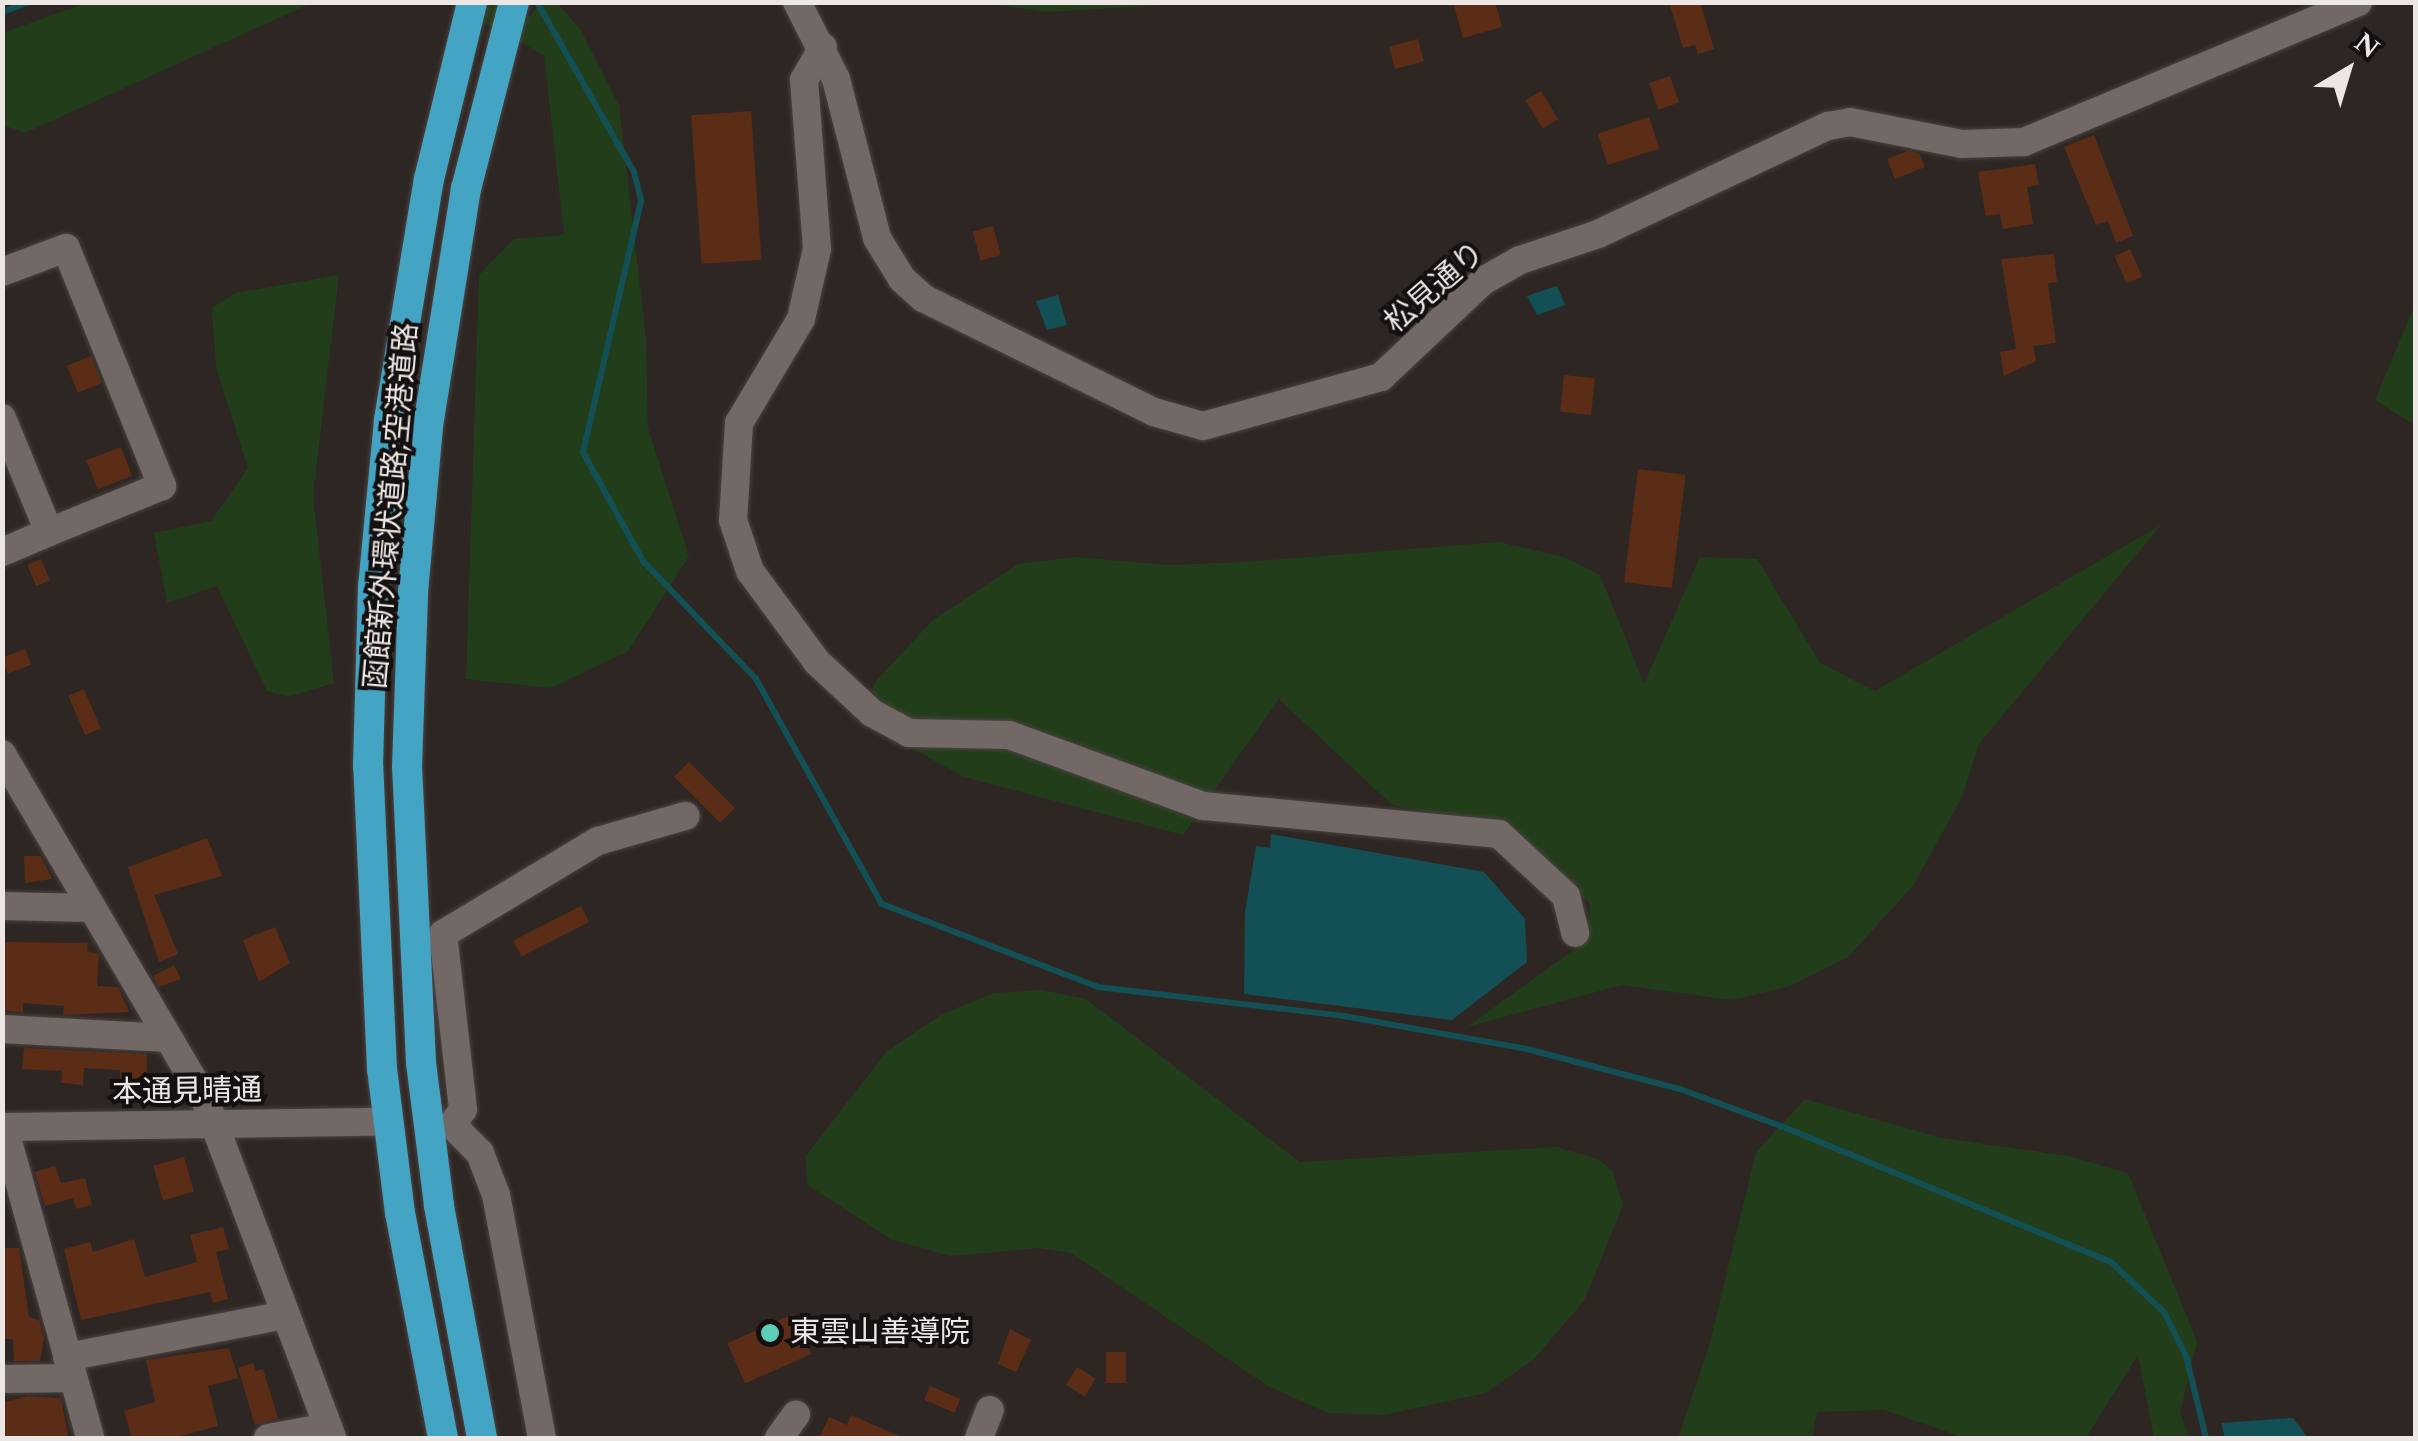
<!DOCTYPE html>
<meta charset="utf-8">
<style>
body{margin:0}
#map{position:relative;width:2418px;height:1441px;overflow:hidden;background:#2e2623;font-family:Spectral,"Noto Sans JP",serif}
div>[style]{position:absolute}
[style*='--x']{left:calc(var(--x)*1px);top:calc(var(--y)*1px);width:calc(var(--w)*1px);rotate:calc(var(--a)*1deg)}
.green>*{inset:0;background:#223d19}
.water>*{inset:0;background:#125055}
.stream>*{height:6px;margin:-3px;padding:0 3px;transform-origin:3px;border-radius:3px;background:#125055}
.building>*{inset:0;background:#5b2d17;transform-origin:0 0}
.roads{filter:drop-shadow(0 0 2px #494340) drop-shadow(0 0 2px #494340)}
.minor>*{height:28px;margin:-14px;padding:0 14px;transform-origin:14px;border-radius:14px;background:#726865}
.highway>*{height:30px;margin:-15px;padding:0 15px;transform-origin:15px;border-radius:15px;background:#43a4c3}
.dots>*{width:28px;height:28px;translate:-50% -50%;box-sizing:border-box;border:5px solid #14100f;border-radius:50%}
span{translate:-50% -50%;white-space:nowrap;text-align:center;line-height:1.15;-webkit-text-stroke:8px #14100f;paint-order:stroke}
.street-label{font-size:30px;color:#ece7e4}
.poi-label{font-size:30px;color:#ece7e4}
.left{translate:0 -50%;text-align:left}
.frame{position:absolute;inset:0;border:5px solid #ece7e4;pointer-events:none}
.north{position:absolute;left:2298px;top:20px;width:100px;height:100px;-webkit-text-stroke:8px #14100f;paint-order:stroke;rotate:38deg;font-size:28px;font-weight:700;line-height:40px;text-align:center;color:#ece7e4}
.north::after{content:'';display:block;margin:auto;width:35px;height:45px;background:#ece7e4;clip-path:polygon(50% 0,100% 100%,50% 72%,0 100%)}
</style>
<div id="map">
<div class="green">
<div style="clip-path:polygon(86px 3px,86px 2px,312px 3px,25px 133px,3px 125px,3px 33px)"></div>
<div style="clip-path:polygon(448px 3px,494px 3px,530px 17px,539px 3px,557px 3px,580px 29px,619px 105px,646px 339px,648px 428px,689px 556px,628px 651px,551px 688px,466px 679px,479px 275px,514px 239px,564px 235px,544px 55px)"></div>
<div style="clip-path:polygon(982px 3px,1198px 3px,1046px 12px)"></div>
<div style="clip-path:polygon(339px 275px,313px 496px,334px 683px,288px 697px,267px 691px,217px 586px,167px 603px,154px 533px,211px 521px,248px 468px,216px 368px,212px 308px,235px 293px)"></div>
<div style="clip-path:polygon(2415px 304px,2416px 425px,2415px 425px,2375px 400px)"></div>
<div style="clip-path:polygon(2161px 525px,1979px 744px,1962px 797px,1913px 886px,1848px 957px,1788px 987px,1732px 1000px,1622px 985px,1467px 1027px,1587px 940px,1590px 904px,1504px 826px,1392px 805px,1279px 699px,1183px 835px,964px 777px,878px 730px,865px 714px,875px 682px,933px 620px,1018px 564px,1075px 557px,1170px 565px,1244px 562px,1499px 542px,1564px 557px,1600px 575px,1644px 684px,1700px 557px,1757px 559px,1820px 663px,1875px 691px)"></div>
<div style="clip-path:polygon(1042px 990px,1086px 999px,1300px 1162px,1556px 1147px,1598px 1159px,1613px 1172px,1623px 1205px,1584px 1301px,1534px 1359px,1486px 1393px,1383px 1415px,1328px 1413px,1268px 1386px,1071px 1253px,1039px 1248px,951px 1256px,892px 1240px,808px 1185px,805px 1157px,886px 1052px,942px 1014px,994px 993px)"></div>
<div style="clip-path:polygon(1805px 1099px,1942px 1138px,2068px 1156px,2128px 1173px,2197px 1341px,2180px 1413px,2190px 1438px,2154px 1438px,2138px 1355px,2086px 1438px,1965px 1438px,1884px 1410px,1817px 1412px,1812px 1438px,1678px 1438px,1709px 1346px,1756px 1152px)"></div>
</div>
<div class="water">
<div style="clip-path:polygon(1557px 286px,1565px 305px,1537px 315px,1527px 296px)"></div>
<div style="clip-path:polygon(1058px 295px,1067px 325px,1047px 330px,1036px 301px)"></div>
<div style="clip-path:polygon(1271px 834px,1484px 872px,1525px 919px,1527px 962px,1452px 1020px,1244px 994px,1245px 912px,1256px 846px,1270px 848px)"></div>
<div style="clip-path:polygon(2293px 1418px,2308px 1438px,2225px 1438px,2221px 1423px)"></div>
</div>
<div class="stream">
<div style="--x:537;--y:2;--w:196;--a:60.3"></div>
<div style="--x:634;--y:172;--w:30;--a:76"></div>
<div style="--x:641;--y:201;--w:258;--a:103"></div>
<div style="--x:583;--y:452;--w:124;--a:61.2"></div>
<div style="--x:643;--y:561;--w:163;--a:46.2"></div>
<div style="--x:756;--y:679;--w:258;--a:60.8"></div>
<div style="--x:882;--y:904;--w:231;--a:21"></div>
<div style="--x:1098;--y:987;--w:248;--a:6.7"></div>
<div style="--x:1344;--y:1016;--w:186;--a:10.2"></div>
<div style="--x:1527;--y:1049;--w:158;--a:14.7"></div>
<div style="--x:1680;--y:1089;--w:113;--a:20.2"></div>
<div style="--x:1786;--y:1128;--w:352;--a:22.4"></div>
<div style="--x:2111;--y:1262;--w:73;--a:43.3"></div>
<div style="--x:2164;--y:1312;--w:49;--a:63.4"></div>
<div style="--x:2186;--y:1356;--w:84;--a:76.3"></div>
<div style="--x:2;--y:12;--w:30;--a:-20"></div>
</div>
<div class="building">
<div style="clip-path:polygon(1453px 2px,1495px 2px,1502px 27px,1463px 38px)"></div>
<div style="clip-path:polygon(1669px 2px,1700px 2px,1714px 49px,1698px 54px,1695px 45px,1683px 48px)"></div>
<div style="left:1418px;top:39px;width:23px;height:30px;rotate:75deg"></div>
<div style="left:1670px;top:76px;width:28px;height:22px;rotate:71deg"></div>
<div style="left:1541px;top:91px;width:33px;height:18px;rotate:59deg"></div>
<div style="left:751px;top:111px;width:149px;height:60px;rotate:86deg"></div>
<div style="left:1649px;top:117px;width:33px;height:54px;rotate:72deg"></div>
<div style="clip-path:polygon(2094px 135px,2133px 236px,2116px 243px,2108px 221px,2096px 225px,2064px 147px)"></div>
<div style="clip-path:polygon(1907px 151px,1919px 153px,1925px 167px,1895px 179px,1887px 159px)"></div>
<div style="clip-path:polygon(2035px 164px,2039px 185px,2027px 187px,2033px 224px,2003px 229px,2000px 214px,1986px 216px,1978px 172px)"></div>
<div style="left:993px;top:226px;width:30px;height:21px;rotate:75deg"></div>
<div style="left:2130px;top:249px;width:30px;height:17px;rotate:66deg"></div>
<div style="clip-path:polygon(2054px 254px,2057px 282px,2048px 283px,2056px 343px,2033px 346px,2036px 361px,2004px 376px,2000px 352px,2016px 349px,2001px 259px)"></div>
<div style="left:91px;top:356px;width:29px;height:26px;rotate:68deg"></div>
<div style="left:1564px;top:375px;width:31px;height:37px;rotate:6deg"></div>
<div style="left:121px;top:447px;width:31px;height:37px;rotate:69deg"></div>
<div style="left:1638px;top:469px;width:48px;height:114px;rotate:7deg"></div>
<div style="left:41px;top:559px;width:23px;height:15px;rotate:67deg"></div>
<div style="left:25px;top:649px;width:17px;height:25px;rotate:69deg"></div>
<div style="left:84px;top:689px;width:43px;height:17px;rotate:67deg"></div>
<div style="left:689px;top:762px;width:65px;height:21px;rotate:45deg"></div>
<div style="clip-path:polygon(207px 838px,222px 876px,154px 895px,178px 954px,159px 962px,128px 867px)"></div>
<div style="clip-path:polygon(24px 856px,41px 856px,52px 879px,25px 883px)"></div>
<div style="left:581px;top:906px;width:18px;height:76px;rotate:63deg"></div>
<div style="clip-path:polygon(275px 927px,290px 963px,259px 982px,243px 940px)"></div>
<div style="clip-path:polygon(2px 942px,88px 943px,87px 951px,99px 954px,97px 986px,118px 987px,129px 1012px,63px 1015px,64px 1006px,23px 1003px,23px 1012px,2px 1011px)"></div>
<div style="clip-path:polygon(174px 965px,181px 979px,159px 987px,153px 976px)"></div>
<div style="clip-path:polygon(24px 1048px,147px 1054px,146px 1087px,120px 1083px,120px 1070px,84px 1068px,83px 1085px,61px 1083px,62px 1071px,22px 1069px)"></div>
<div style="left:184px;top:1157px;width:36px;height:32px;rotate:74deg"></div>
<div style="clip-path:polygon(55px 1166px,61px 1183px,85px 1178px,92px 1205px,76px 1209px,73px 1198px,45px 1206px,35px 1172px)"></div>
<div style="clip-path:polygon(223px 1227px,229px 1249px,216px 1252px,228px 1299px,213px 1303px,210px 1292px,81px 1320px,64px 1249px,90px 1242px,93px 1252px,134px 1239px,145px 1277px,197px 1262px,190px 1235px)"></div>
<div style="clip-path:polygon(2px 1248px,19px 1248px,29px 1317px,39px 1320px,44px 1338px,40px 1361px,14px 1361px,13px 1339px,2px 1339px)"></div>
<div style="left:793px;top:1314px;width:44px;height:72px;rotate:66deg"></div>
<div style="clip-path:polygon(1010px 1329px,1031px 1340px,1016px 1372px,998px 1364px)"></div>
<div style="clip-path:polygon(229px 1348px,238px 1378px,208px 1386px,218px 1426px,173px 1438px,132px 1438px,124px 1411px,155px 1402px,146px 1360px)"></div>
<div style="left:1106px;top:1352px;width:20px;height:31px"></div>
<div style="clip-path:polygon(253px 1363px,256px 1371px,263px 1369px,278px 1418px,255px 1425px,238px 1368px)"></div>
<div style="left:1077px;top:1367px;width:22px;height:21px;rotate:32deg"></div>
<div style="left:930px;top:1386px;width:33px;height:15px;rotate:23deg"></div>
<div style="clip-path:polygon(27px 1396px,61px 1398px,68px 1436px,2px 1438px,2px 1403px)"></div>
<div style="clip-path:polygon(851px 1415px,904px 1438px,819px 1438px,829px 1417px,847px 1425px)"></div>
</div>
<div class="roads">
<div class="minor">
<div style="--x:797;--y:2;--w:86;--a:63.1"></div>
<div style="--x:836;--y:79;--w:164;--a:75.5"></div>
<div style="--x:877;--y:238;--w:48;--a:58.6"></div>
<div style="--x:902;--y:279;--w:28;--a:42"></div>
<div style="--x:923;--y:298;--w:258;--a:26.3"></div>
<div style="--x:1154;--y:412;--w:51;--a:15.9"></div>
<div style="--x:1203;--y:426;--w:185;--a:-15.4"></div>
<div style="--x:1381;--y:377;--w:140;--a:-43.3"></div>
<div style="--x:1483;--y:281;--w:43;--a:-29.6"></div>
<div style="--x:1520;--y:260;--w:82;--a:-18.4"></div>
<div style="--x:1598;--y:234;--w:254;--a:-25.2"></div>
<div style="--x:1828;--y:126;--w:22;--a:-10"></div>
<div style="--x:1850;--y:122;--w:114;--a:11.1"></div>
<div style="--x:1962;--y:144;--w:62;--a:-1.8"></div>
<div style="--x:2024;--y:142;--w:362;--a:-22.7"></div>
<div style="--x:823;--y:47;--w:38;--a:120"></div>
<div style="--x:804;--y:80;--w:169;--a:85.6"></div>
<div style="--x:817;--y:249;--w:72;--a:102.9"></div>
<div style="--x:801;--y:319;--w:121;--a:120.8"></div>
<div style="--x:739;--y:423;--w:97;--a:93.5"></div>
<div style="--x:733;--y:520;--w:54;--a:71.6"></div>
<div style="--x:750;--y:571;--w:113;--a:53.6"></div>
<div style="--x:817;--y:662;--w:75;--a:42.8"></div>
<div style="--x:872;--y:713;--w:42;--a:28.4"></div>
<div style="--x:909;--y:733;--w:100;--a:1.1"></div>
<div style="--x:1009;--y:735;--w:207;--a:20.1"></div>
<div style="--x:1203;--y:806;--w:297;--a:5.4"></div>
<div style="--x:1499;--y:834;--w:91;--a:42.8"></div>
<div style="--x:1566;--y:896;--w:38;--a:76"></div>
<div style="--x:2;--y:272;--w:68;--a:-20.6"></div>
<div style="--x:66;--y:248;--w:257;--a:68"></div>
<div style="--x:162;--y:486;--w:122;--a:157.8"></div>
<div style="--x:2;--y:418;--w:123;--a:67.6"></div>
<div style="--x:49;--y:532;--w:51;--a:156.9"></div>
<div style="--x:2;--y:754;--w:403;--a:59.6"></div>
<div style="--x:206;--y:1102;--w:359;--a:69.4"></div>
<div style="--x:2;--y:906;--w:89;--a:1.3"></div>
<div style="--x:2;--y:1029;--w:166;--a:3.1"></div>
<div style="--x:2;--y:1127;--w:371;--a:-0.8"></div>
<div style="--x:4;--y:1127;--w:323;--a:74.5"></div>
<div style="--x:67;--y:1357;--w:222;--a:-10.9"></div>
<div style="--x:2;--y:1379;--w:71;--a:-0.8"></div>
<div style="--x:268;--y:1438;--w:61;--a:-10.4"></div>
<div style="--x:542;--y:1438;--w:247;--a:-100.7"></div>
<div style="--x:496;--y:1195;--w:45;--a:-110.9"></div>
<div style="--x:480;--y:1153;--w:40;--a:-135"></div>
<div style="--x:452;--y:1125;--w:19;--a:-55"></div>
<div style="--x:463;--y:1109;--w:176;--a:-96.5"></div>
<div style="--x:443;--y:934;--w:181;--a:-31"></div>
<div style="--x:598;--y:841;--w:91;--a:-16"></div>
<div style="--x:779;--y:1438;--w:29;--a:-54"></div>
<div style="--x:979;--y:1438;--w:30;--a:-69"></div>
</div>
<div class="highway">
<div style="--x:443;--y:1438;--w:229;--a:-100.8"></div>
<div style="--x:400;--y:1213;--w:145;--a:-97.1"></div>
<div style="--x:382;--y:1069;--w:303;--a:-92.6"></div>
<div style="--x:368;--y:766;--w:179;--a:-88.4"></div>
<div style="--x:373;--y:587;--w:168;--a:-84.5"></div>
<div style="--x:389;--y:420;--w:244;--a:-80.6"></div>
<div style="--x:429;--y:179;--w:182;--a:-76.3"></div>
<div style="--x:482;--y:1438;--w:237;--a:-100.5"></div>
<div style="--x:439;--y:1205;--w:144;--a:-97.2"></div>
<div style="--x:421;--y:1062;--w:295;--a:-92.7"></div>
<div style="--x:407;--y:767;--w:175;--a:-88"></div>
<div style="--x:413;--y:592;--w:167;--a:-84.8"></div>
<div style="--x:428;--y:426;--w:240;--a:-80.9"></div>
<div style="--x:466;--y:189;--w:193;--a:-75.6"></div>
</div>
</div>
<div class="dots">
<div style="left:770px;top:1333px;background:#5dceb8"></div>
</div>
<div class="street-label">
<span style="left:1435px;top:288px;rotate:-41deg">松見通り</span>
<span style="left:392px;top:506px;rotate:-85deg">函館新外環状道路;空港道路</span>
<span style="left:187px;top:1092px;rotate:-1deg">本通見晴通</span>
</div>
<div class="poi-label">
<span class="left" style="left:790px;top:1333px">東雲山善導院</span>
</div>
<div class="frame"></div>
<div class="north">N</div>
</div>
